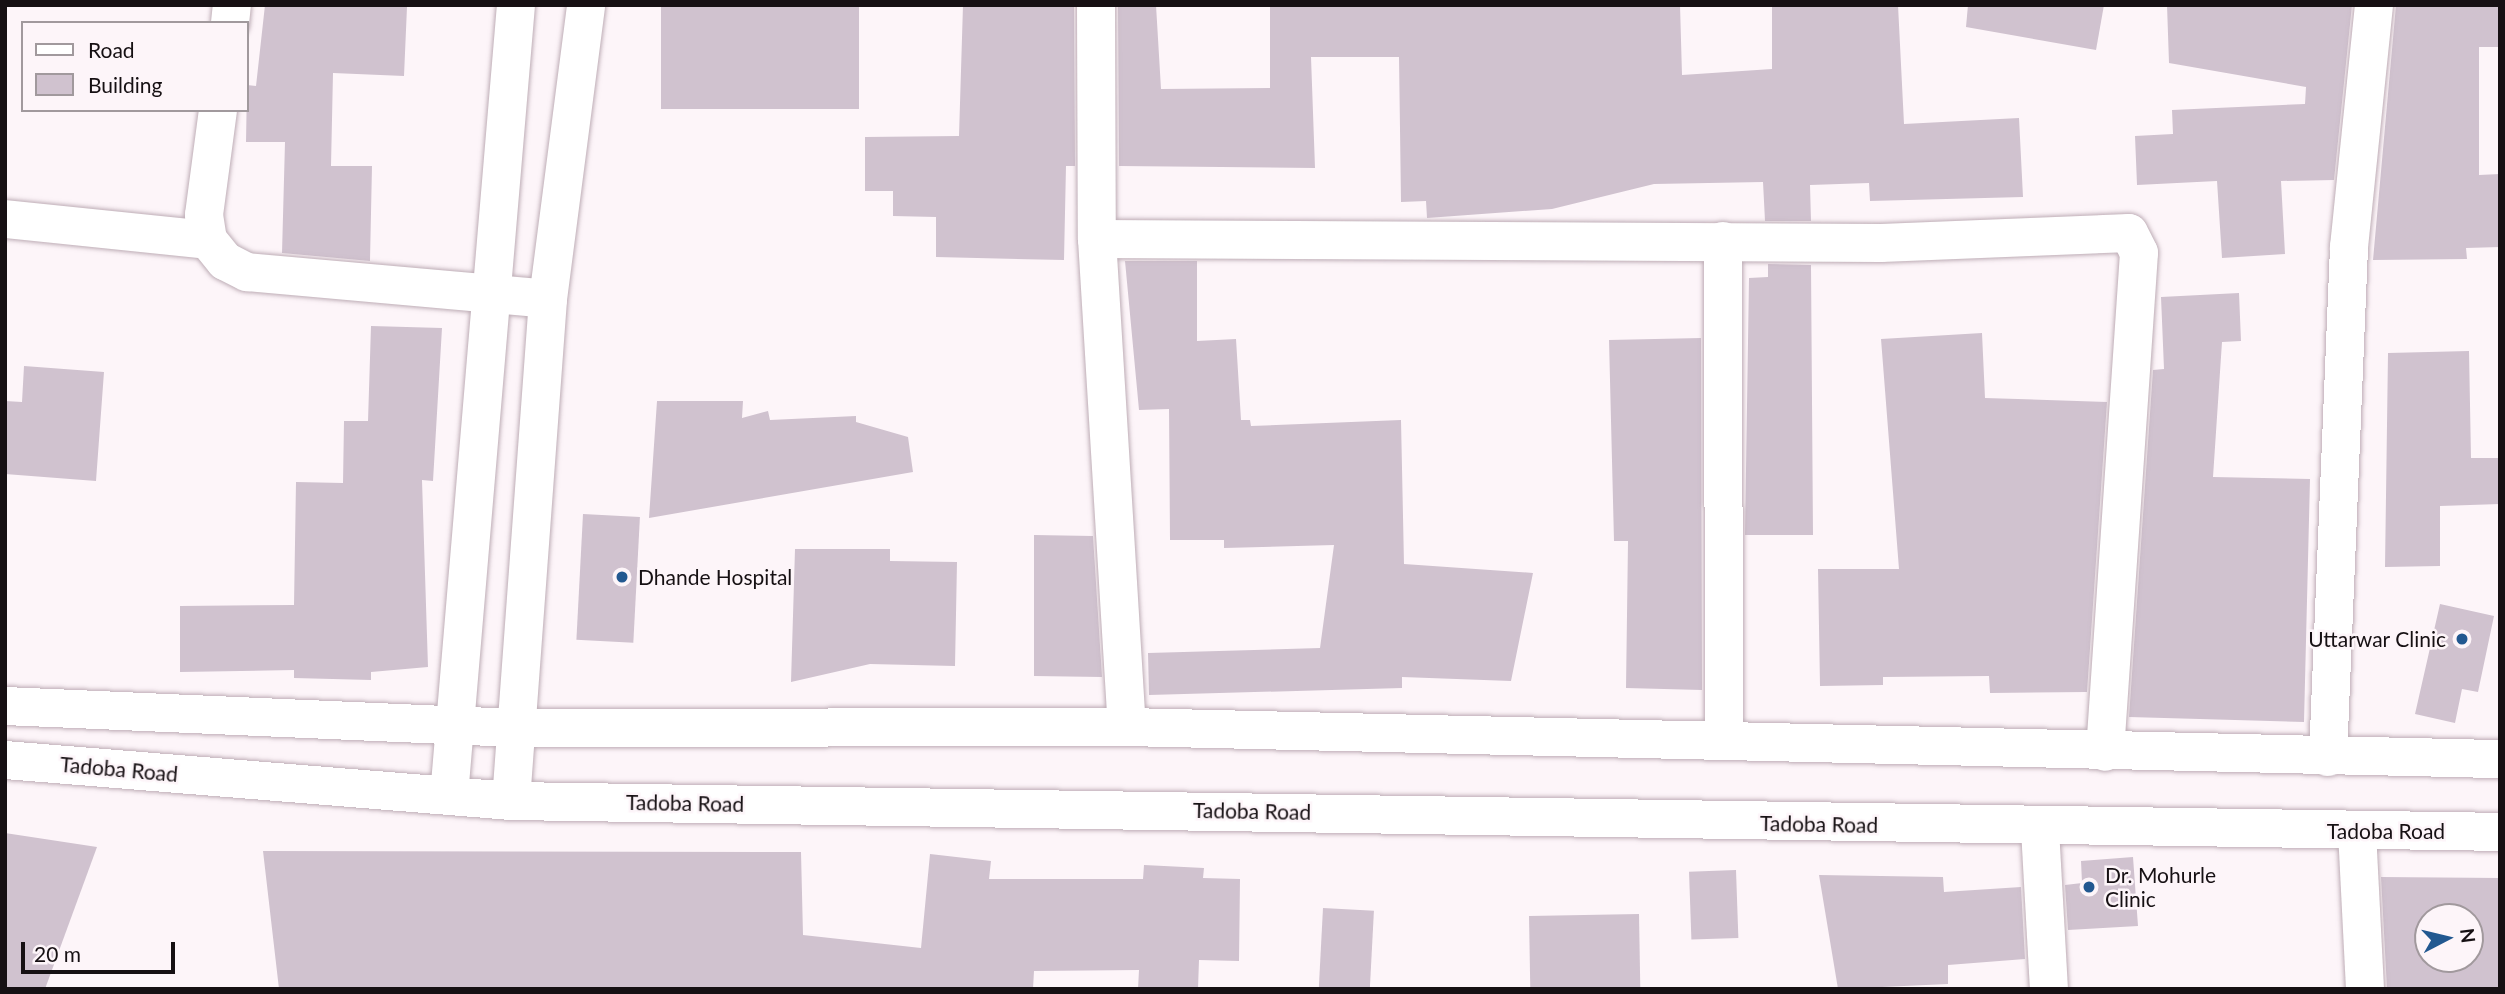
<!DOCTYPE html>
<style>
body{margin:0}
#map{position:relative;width:2505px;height:994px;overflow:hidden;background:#fdf5f9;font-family:Lato,sans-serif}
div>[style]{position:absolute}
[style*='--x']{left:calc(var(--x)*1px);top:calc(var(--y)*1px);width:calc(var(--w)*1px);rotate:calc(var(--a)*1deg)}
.building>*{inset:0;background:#d0c2cf;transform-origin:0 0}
.roads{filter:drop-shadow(0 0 2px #beadb6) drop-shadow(0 0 2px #beadb6)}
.street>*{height:38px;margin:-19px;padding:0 19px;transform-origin:19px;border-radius:19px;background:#fff}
.secondary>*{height:38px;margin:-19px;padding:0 19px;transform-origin:19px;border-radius:19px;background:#fff}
.primary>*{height:38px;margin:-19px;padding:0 19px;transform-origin:19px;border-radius:19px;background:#fff}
.dots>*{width:19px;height:19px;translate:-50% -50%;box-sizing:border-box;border:4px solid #fdf5f9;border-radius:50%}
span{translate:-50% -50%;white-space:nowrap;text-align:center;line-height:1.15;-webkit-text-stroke:5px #fdf5f9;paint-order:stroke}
.poi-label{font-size:21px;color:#161013}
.left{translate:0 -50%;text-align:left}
.right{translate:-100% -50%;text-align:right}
.street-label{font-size:21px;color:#161013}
.frame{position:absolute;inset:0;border:7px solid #161013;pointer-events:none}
.legend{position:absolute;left:21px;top:21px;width:228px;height:91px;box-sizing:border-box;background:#fdf5f9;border:2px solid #a1999d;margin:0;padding:9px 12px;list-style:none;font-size:21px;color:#161013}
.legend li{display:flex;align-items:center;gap:14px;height:35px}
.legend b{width:35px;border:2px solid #a1999d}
.north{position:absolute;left:2414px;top:903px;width:70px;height:70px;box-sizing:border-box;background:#fdf5f9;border:2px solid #a1999d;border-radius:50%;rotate:83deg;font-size:19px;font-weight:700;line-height:28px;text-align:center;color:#161013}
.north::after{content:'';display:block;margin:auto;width:24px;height:32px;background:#225890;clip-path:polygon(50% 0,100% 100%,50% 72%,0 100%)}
.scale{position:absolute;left:21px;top:942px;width:154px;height:32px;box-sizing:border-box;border:4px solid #161013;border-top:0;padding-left:9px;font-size:21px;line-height:24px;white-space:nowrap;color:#161013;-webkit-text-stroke:5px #fdf5f9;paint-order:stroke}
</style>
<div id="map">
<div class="building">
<div style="clip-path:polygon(265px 5px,407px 7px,404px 76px,333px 73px,331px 166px,372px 166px,370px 261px,282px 253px,285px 142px,246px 142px,247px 85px,256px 86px)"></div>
<div style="left:661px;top:5px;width:198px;height:104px"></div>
<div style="clip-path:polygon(963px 5px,1074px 5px,1075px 166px,1066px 166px,1064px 260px,936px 257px,936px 217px,893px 216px,893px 191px,865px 191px,865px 137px,959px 136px)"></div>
<div style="clip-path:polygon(1118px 5px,1156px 5px,1161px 89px,1270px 88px,1270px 5px,1680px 5px,1682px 75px,1772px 69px,1772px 5px,1898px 5px,1904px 124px,2019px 118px,2023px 197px,1870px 201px,1869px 183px,1810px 185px,1811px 221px,1765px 221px,1763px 182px,1654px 184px,1552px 209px,1427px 218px,1426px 201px,1401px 202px,1399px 57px,1311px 57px,1315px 168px,1119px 166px)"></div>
<div style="clip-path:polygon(1968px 5px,2104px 5px,2096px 50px,1966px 27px)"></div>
<div style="clip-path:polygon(2167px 5px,2352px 5px,2334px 180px,2281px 181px,2285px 254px,2222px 258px,2217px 181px,2137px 185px,2135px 136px,2173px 134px,2172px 110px,2305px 104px,2306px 87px,2169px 63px)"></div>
<div style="clip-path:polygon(2396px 5px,2500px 5px,2500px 47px,2479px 47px,2479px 175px,2500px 174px,2500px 247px,2466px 248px,2467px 259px,2373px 260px)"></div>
<div style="clip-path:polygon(1125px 261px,1197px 261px,1197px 341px,1236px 339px,1241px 420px,1250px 420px,1251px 426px,1401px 420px,1404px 564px,1533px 573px,1511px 681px,1402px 677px,1402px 688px,1149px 695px,1148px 653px,1320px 648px,1334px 545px,1224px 548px,1224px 540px,1170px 540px,1169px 409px,1139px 410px)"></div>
<div style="clip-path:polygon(1768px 264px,1811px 265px,1813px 535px,1745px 535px,1749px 278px,1768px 277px)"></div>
<div style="clip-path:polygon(2239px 293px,2241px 341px,2222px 342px,2213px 477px,2310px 479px,2304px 722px,2129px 717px,2153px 370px,2164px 369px,2161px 297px)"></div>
<div style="clip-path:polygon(371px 326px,442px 328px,433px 481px,422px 480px,428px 667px,371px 672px,371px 680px,294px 678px,294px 670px,180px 672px,180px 606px,294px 605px,296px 482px,343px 483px,344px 421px,368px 421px)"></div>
<div style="clip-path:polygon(1982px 333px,1985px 398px,2107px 402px,2087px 692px,1990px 693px,1989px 676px,1883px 677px,1883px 685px,1820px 686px,1818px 569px,1899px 569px,1881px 339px)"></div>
<div style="clip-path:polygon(1701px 338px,1702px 690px,1626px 688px,1628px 541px,1614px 541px,1609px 340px)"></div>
<div style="clip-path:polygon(2469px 351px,2471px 458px,2500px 458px,2500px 504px,2440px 506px,2440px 566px,2385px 567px,2388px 353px)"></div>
<div style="clip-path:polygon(24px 366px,104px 372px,96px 481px,5px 474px,5px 401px,22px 402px)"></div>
<div style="clip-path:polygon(657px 401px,743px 401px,742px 418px,768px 411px,770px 420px,856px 416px,856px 422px,908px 437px,913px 472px,649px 518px)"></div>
<div style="left:583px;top:514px;width:57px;height:126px;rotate:3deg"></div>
<div style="clip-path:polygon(1034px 535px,1093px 536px,1102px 677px,1034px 676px)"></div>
<div style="clip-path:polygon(795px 549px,890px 549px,890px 561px,957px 562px,955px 666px,870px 664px,791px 682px)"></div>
<div style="clip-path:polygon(2440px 604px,2494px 616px,2478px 692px,2462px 689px,2455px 723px,2415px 714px)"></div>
<div style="clip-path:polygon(5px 833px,97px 847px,45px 989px,5px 989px)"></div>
<div style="clip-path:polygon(263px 851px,801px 852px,803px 935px,921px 948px,930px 854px,991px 861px,989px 879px,1143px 879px,1144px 865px,1204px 868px,1203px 878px,1240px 879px,1239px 961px,1199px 960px,1198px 989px,1138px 989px,1139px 970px,1034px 971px,1033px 989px,279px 989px)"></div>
<div style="clip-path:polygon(2133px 857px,2138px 926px,2068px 930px,2065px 885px,2082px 883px,2081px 861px)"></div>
<div style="left:1736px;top:870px;width:68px;height:47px;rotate:88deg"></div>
<div style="clip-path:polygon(1819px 875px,1943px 877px,1944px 892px,2021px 887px,2025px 959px,1948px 965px,1948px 984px,1838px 989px)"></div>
<div style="clip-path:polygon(evenodd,2381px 877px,2500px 878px,2500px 989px,2387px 989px,2381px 877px,2428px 917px,2470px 917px,2470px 959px,2428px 959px,2428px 917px)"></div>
<div style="left:1323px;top:908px;width:51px;height:81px;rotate:3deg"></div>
<div style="left:1639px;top:914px;width:75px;height:110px;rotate:89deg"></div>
</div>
<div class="roads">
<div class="street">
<div style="--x:1096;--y:5;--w:234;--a:89.8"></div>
<div style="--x:1097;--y:239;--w:489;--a:86.5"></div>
<div style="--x:230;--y:23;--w:18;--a:-84"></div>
<div style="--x:218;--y:110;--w:106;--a:97.6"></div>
<div style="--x:204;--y:215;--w:25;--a:81"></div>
<div style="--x:208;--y:240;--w:27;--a:51"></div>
<div style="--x:225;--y:261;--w:25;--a:27"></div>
<div style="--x:247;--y:272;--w:302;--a:5.1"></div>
<div style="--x:5;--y:219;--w:204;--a:5.9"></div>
<div style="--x:1097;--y:239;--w:784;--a:0.29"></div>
<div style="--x:1881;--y:243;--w:248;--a:-2.3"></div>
<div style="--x:2129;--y:233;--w:22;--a:63"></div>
<div style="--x:2139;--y:253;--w:500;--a:93.9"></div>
<div style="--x:1723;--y:241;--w:500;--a:89.89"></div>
<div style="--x:2328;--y:757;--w:510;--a:-87.64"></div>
<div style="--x:2349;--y:247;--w:243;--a:-84.1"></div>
<div style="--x:2040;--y:829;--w:160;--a:86.8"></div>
<div style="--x:2357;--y:831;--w:158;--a:87.1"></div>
</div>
<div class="secondary">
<div style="--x:449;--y:796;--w:794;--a:-85.16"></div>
<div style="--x:511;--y:801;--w:503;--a:-85.78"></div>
<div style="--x:548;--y:299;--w:296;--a:-82.6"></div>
</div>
<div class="primary">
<div style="--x:5;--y:706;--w:511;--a:2.47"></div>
<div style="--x:516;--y:728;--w:611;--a:-0.09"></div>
<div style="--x:1127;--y:727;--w:1373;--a:1.34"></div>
<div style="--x:5;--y:760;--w:508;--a:4.63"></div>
<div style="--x:511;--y:801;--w:1989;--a:0.89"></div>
</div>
</div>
<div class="dots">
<div style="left:622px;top:577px;background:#225890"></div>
<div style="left:2462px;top:639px;background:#225890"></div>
<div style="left:2089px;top:887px;background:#225890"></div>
</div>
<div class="poi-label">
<span class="left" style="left:638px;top:577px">Dhande Hospital</span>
<span class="right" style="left:2446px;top:639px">Uttarwar Clinic</span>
<span class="left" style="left:2105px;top:887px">Dr. Mohurle<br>Clinic</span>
</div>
<div class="street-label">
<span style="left:119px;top:769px;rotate:5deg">Tadoba Road</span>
<span style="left:685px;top:803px;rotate:1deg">Tadoba Road</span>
<span style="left:1252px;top:811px;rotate:1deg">Tadoba Road</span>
<span style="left:1819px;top:824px;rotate:1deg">Tadoba Road</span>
<span style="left:2386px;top:831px">Tadoba Road</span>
</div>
<div class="frame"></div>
<ul class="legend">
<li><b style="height:9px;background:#fff"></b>Road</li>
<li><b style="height:19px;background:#d0c2cf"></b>Building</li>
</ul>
<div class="north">N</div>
<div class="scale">20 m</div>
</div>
